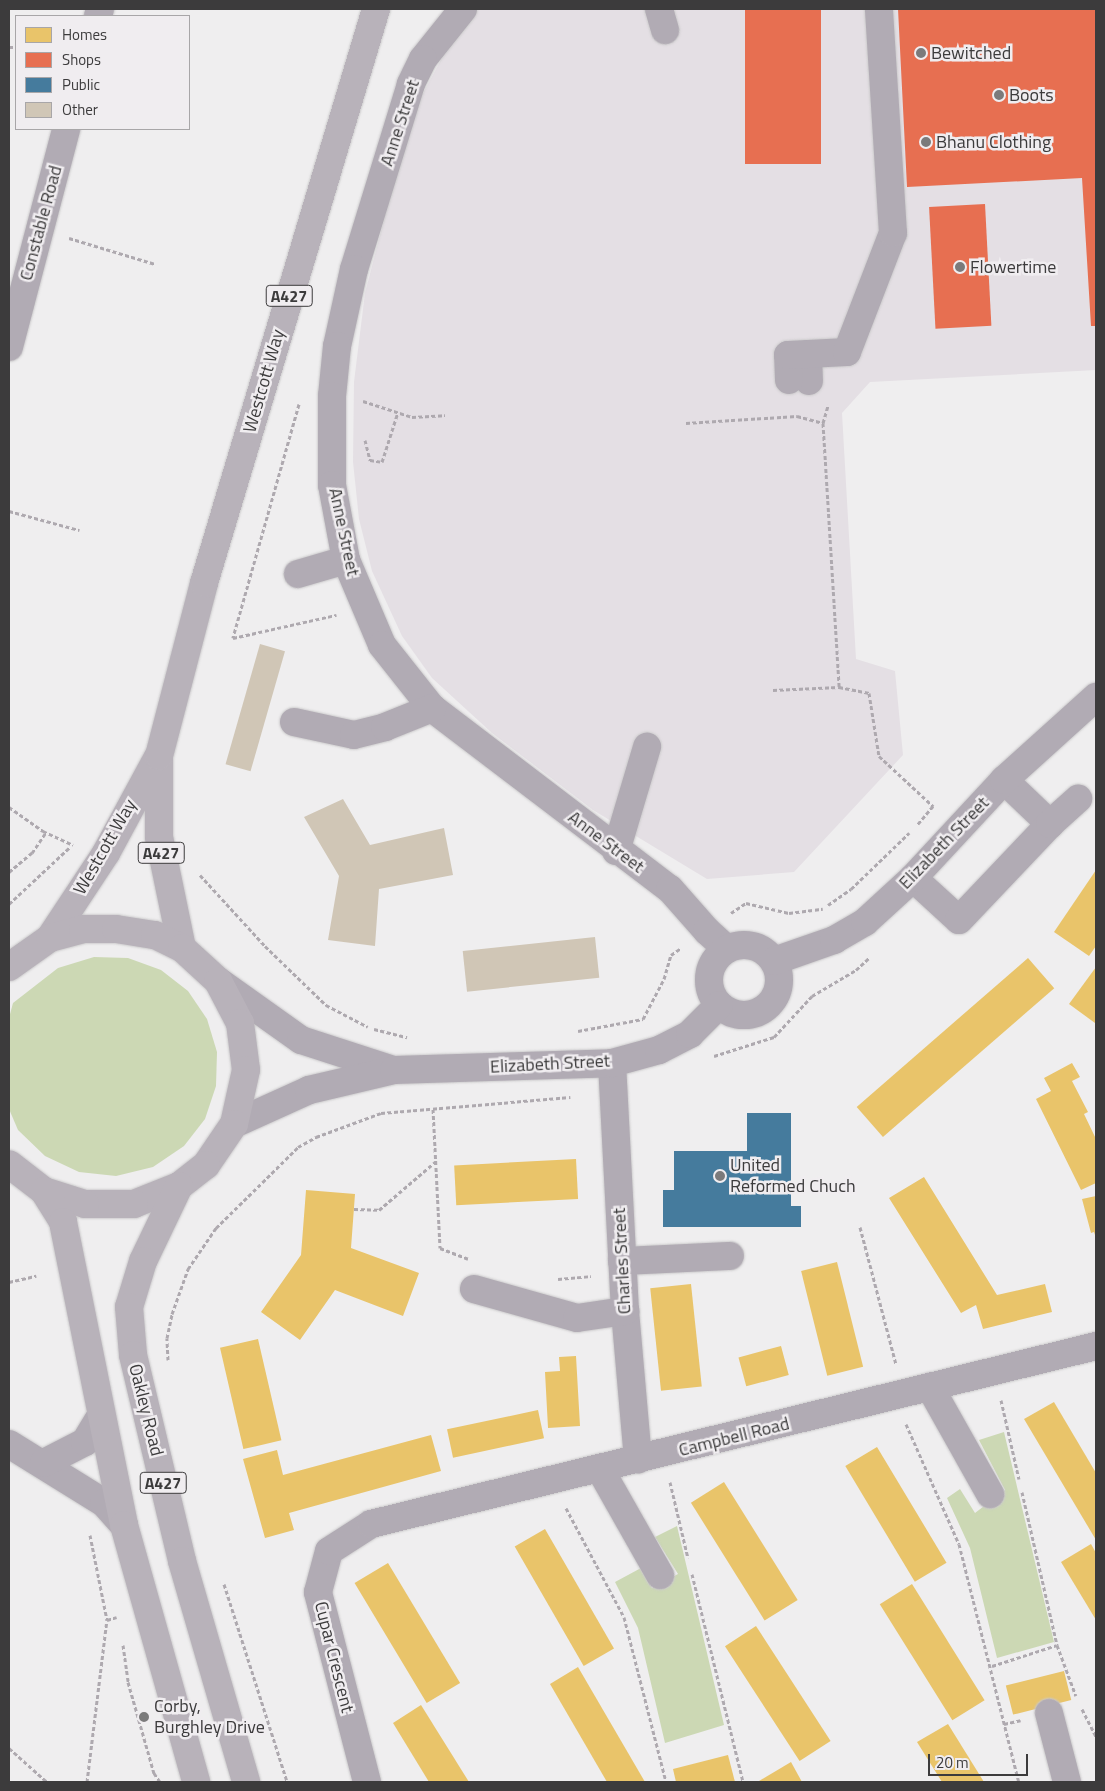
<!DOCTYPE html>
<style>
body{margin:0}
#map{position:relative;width:1105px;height:1791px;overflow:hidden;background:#efeeef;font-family:"Titillium Web",sans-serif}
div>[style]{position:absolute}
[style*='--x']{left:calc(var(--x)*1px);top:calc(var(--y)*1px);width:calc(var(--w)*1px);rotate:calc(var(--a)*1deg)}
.built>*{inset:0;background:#e4dfe4}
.green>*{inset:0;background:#ccd8b4}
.homes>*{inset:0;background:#e9c46a;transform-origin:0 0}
.shops>*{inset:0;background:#e76f51;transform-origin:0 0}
.public>*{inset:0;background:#457b9d}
.building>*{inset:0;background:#d0c6b6;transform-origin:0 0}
.path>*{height:3px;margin-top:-1.5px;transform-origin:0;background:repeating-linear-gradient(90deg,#aea9af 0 4px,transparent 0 6.5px)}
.roads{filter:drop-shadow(0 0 1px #cbcacb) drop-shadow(0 0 1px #cbcacb)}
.minor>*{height:28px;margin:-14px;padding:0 14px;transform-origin:14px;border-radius:14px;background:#b1abb4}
.minor>.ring{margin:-14px;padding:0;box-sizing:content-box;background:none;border:28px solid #b1abb4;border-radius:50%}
.highway>*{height:28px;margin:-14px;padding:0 14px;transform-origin:14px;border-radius:14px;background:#b8b2ba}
.dots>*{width:14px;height:14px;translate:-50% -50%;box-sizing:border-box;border:2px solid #f0edf0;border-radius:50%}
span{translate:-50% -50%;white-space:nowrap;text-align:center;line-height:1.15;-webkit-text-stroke:5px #f0edf0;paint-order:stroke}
.shield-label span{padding:1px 4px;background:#f0edf0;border:1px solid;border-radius:4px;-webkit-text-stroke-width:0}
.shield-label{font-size:16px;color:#3c3b3c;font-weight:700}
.poi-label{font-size:18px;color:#3c3b3c}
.left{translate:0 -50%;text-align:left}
.street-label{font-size:18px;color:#3c3b3c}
.frame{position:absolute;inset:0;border:10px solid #3c3b3c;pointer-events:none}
.legend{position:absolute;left:15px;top:15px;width:175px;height:115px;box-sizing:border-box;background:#f0edf0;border:1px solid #a8a6a8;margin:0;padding:6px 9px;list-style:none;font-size:15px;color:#3c3b3c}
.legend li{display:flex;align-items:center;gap:10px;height:25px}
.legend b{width:25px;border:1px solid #a8a6a8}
.scale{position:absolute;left:928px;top:1754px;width:100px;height:22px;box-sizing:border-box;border:2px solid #3c3b3c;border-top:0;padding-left:6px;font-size:15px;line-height:18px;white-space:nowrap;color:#3c3b3c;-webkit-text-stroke:4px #f0edf0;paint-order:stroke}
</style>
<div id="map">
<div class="built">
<div style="clip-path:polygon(468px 9px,1096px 9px,1096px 370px,870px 382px,842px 413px,856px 659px,895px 671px,903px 755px,794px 872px,707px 879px,593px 810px,492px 733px,432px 678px,402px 636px,372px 571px,359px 519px,353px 462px,354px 382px,365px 293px,404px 143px,418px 103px)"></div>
</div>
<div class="green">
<div style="clip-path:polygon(94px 957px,128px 958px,161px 970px,188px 991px,207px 1019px,217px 1052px,216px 1086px,205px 1119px,184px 1146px,153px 1167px,116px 1176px,79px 1172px,45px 1156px,18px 1130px,9px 1109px,9px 1018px,13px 1003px,58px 968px)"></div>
<div style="clip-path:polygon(1004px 1432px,1054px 1642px,997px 1658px,970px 1548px,947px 1498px,960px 1489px,975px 1513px,1005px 1490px,979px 1440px)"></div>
<div style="clip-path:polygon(677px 1526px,724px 1725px,665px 1743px,638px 1628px,615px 1582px,641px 1568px,652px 1588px,678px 1574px,655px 1537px)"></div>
</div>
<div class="homes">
<div style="clip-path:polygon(1096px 870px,1096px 946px,1089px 956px,1054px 932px)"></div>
<div style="left:1028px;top:958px;width:40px;height:227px;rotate:49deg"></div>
<div style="clip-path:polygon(1096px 967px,1096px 1021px,1095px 1023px,1069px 1004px)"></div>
<div style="clip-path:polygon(1072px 1063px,1080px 1077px,1072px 1081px,1088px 1112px,1084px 1114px,1096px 1139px,1096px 1183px,1081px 1190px,1036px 1099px,1051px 1091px,1044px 1078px)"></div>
<div style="left:576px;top:1159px;width:40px;height:122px;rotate:87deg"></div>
<div style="clip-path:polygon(924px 1177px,997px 1295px,1045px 1284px,1052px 1312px,983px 1329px,976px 1305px,961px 1313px,889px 1198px)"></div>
<div style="clip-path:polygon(306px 1190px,355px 1194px,351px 1248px,419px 1273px,403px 1316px,335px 1290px,300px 1340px,261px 1312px,301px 1255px)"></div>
<div style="clip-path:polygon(1096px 1196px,1096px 1238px,1094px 1232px,1091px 1233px,1082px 1199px)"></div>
<div style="left:837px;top:1262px;width:108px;height:37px;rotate:76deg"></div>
<div style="left:691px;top:1284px;width:103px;height:41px;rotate:84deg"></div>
<div style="left:258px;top:1339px;width:104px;height:39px;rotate:77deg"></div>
<div style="left:781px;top:1346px;width:30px;height:44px;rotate:75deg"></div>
<div style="clip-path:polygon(576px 1356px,580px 1426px,548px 1428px,545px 1372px,560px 1371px,559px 1357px)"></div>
<div style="clip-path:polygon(1054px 1402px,1096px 1473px,1096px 1540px,1024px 1419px)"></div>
<div style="left:538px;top:1410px;width:29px;height:93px;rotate:78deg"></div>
<div style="clip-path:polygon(431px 1435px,441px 1471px,289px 1513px,294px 1530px,265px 1538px,243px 1459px,277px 1450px,283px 1475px)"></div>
<div style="left:877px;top:1447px;width:135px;height:37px;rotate:59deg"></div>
<div style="left:724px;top:1482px;width:139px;height:39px;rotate:58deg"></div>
<div style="left:545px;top:1529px;width:138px;height:35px;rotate:60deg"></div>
<div style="clip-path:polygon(1091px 1544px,1096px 1553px,1096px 1620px,1061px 1562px)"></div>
<div style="left:388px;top:1563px;width:140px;height:39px;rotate:59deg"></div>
<div style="left:912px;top:1584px;width:137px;height:38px;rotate:58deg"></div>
<div style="left:756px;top:1626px;width:137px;height:37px;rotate:57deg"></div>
<div style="clip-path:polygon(578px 1667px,645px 1782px,607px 1782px,550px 1684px)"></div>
<div style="left:1064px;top:1671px;width:30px;height:60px;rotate:76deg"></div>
<div style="clip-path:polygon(421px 1705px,469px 1782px,429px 1782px,393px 1723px)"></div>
<div style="clip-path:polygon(948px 1724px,984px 1782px,942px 1782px,917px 1742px)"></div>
<div style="clip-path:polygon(728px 1755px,735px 1782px,676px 1782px,673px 1769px)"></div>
<div style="clip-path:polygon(791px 1762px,802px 1782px,760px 1782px,759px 1781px)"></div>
</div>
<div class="shops">
<div style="left:745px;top:9px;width:76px;height:155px"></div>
<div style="clip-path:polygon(898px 9px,1096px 9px,1096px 326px,1091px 326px,1082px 178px,907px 187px)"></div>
<div style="left:985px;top:204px;width:122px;height:56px;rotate:87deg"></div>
</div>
<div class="public">
<div style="clip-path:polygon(747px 1113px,791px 1113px,791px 1206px,801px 1206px,801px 1227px,663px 1227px,663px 1190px,674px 1190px,674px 1151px,747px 1151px)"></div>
</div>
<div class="building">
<div style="left:260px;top:644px;width:26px;height:125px;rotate:16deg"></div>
<div style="clip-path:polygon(343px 799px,370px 845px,444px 828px,453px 875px,379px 889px,375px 946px,328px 940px,339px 876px,304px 817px)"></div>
<div style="left:595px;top:937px;width:41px;height:133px;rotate:84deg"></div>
</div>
<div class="path">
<div style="--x:9;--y:47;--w:7;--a:0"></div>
<div style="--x:69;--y:238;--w:90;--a:16.8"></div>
<div style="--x:363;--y:401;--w:52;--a:18.1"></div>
<div style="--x:412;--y:417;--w:33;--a:-3"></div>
<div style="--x:299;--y:404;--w:243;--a:105.8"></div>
<div style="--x:233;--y:638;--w:106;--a:-12.6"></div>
<div style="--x:686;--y:423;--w:111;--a:-3.6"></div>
<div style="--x:797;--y:416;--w:27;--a:15"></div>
<div style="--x:823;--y:423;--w:264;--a:86.5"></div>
<div style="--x:839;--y:687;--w:31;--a:11"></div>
<div style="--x:869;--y:693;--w:64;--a:81"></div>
<div style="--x:879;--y:756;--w:74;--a:42.8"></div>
<div style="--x:933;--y:806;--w:25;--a:130"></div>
<div style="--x:823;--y:423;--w:19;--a:-74"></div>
<div style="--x:365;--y:440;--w:21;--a:76"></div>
<div style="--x:370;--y:460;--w:12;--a:9"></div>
<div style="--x:382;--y:462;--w:52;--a:-72.3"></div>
<div style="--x:9;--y:511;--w:73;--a:15.2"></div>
<div style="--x:773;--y:690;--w:66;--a:-2.6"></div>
<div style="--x:9;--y:807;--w:42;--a:35.2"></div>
<div style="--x:43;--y:831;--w:33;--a:25"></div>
<div style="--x:9;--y:872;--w:30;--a:-40"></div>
<div style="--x:32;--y:853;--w:25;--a:-56"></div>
<div style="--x:200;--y:875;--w:96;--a:47.5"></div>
<div style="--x:265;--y:946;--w:85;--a:44"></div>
<div style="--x:326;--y:1005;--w:47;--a:27.6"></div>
<div style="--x:9;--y:904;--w:83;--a:-43.1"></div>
<div style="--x:828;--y:905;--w:28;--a:-35"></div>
<div style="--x:851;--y:889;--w:81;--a:-44"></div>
<div style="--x:731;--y:913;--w:18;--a:-34"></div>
<div style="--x:746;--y:903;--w:44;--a:13.1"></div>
<div style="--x:789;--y:913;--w:34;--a:-7"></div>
<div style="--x:374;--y:1029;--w:34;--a:14"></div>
<div style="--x:578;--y:1031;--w:66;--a:-10.5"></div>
<div style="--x:643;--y:1019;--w:45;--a:-62.3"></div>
<div style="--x:664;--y:979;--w:25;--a:-74"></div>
<div style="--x:671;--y:955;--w:12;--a:-35"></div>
<div style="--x:714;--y:1056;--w:63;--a:-17.6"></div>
<div style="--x:774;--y:1037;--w:56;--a:-47.2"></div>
<div style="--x:812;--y:996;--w:51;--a:-30.6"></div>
<div style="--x:856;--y:970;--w:19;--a:-43"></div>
<div style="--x:433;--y:1109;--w:139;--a:87.1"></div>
<div style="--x:440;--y:1248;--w:30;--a:21"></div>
<div style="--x:354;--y:1209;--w:25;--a:2"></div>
<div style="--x:379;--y:1210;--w:74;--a:-40.6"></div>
<div style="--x:860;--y:1227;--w:142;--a:75.3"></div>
<div style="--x:558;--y:1279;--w:33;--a:-5"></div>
<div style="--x:9;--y:1282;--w:28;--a:-13"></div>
<div style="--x:168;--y:1360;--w:22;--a:-93"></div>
<div style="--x:167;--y:1338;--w:25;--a:-78"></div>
<div style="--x:172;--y:1314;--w:48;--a:-70.4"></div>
<div style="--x:188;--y:1269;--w:50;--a:-55.7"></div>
<div style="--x:216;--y:1228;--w:115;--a:-44.6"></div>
<div style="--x:298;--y:1147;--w:21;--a:-29"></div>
<div style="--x:316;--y:1137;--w:69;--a:-20.3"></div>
<div style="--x:381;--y:1113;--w:190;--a:-4.8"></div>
<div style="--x:1001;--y:1400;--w:81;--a:77.2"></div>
<div style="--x:906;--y:1424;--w:131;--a:66.2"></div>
<div style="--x:959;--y:1544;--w:245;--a:75.9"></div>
<div style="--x:670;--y:1482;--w:78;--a:76.7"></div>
<div style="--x:1022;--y:1492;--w:157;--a:77.1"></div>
<div style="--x:1057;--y:1645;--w:54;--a:69.6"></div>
<div style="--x:566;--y:1508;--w:123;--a:62"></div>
<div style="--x:624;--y:1617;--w:170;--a:75.7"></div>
<div style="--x:90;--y:1535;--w:87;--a:78.7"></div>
<div style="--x:692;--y:1574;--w:214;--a:76.2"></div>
<div style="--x:224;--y:1584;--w:208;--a:72.3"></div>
<div style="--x:123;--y:1645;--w:37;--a:82"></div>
<div style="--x:128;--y:1682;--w:95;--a:74.1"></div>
<div style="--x:154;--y:1773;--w:11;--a:56"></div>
<div style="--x:992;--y:1666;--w:68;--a:-17.9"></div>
<div style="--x:1082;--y:1709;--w:31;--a:63"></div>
<div style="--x:1004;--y:1724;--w:17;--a:-13"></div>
<div style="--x:9;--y:1748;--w:51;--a:41.8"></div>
<div style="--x:87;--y:1782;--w:163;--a:-83"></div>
<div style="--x:107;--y:1620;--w:10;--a:-17"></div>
</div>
<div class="roads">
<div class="minor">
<div style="--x:463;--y:9;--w:64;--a:128.7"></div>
<div style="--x:423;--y:59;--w:28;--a:116"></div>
<div style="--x:411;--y:84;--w:194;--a:107.1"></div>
<div style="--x:354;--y:269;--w:79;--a:102.4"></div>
<div style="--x:337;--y:346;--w:50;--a:95.7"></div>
<div style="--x:332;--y:396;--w:89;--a:90"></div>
<div style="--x:332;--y:485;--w:76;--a:79.4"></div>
<div style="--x:346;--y:560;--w:92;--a:67"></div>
<div style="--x:382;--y:645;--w:80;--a:51.6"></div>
<div style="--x:432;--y:708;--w:299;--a:37.3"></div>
<div style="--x:670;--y:889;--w:56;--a:48.6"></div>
<div style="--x:707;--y:931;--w:27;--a:42"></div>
<div style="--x:659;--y:9;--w:22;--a:74"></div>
<div style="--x:98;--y:16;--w:7;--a:-74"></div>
<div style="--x:9;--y:347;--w:225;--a:-75.3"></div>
<div style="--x:808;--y:354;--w:27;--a:88"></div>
<div style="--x:789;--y:380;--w:25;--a:-92"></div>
<div style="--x:788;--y:355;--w:59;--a:-2.9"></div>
<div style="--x:847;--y:352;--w:128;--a:-68.9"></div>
<div style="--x:893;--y:233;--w:224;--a:-93.6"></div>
<div style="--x:298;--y:574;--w:50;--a:-16.3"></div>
<div style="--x:294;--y:722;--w:61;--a:12.2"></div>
<div style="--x:354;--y:735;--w:32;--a:-14"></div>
<div style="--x:385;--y:727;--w:51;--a:-22"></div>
<div style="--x:1004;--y:780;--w:64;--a:43.7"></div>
<div style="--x:616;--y:851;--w:109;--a:-73.4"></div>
<div style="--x:913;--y:878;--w:62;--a:42.4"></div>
<div style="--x:959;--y:920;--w:132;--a:-46.5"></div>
<div style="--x:1050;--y:824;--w:38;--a:-42"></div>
<div class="ring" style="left:709px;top:945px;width:42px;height:42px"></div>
<div style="--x:774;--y:961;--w:64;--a:-19.3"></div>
<div style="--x:834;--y:940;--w:36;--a:-30"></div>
<div style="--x:865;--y:922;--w:65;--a:-42.5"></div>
<div style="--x:913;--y:878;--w:134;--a:-47.1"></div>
<div style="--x:1004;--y:780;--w:124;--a:-42.1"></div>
<div style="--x:218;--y:981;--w:102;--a:35.4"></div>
<div style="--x:301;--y:1040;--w:94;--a:18"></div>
<div style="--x:612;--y:1063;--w:248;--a:87"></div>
<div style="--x:625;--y:1311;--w:149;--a:85"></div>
<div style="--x:234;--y:1124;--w:82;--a:-24.4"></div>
<div style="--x:309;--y:1090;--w:87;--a:-13.2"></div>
<div style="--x:394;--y:1070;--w:218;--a:-1.8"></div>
<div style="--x:612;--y:1063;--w:49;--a:-15.5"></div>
<div style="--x:659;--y:1050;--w:35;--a:-27"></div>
<div style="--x:690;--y:1034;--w:41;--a:-45"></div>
<div style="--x:622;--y:1261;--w:108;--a:-2.7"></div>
<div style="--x:474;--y:1289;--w:107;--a:15.7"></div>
<div style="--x:577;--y:1318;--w:49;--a:-8.3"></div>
<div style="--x:930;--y:1387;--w:123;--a:60.7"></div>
<div style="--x:9;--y:1444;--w:112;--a:31.8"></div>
<div style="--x:104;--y:1503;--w:30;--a:48"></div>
<div style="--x:44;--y:1463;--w:46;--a:-27.1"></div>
<div style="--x:85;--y:1442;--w:29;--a:-59"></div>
<div style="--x:600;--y:1469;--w:122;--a:60.5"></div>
<div style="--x:1049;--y:1713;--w:71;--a:75.4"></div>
<div style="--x:367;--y:1782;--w:196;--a:-104.5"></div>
<div style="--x:318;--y:1592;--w:42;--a:-75"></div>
<div style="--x:329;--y:1551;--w:50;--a:-32.7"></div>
<div style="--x:371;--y:1524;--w:747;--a:-13.79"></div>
</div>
<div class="highway">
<div style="--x:50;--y:938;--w:102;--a:-56.6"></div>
<div style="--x:106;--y:853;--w:109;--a:-61.6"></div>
<div style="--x:182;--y:948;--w:113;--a:-101.7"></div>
<div style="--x:159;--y:837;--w:81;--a:-90"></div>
<div style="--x:159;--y:756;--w:179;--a:-75.4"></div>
<div style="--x:204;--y:583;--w:599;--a:-73.32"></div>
<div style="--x:9;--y:967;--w:50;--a:-35.3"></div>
<div style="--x:50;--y:938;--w:34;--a:-15"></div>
<div style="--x:83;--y:929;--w:33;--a:0"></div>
<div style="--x:116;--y:929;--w:39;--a:9"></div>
<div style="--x:155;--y:935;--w:30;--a:26"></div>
<div style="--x:182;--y:948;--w:49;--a:42.5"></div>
<div style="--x:218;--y:981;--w:47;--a:62.4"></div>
<div style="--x:240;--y:1023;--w:47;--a:82.7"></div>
<div style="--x:246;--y:1070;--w:55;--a:102.5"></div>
<div style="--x:234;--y:1124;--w:50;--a:124.3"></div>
<div style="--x:206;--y:1165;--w:34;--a:142"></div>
<div style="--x:179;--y:1186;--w:48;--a:158.2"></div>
<div style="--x:134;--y:1204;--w:49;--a:180"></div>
<div style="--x:85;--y:1204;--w:43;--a:-162.4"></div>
<div style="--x:44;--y:1191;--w:44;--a:-142.4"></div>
<div style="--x:179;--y:1186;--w:83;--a:115.6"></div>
<div style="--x:143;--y:1261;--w:48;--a:106.9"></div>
<div style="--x:129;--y:1307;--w:48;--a:85.2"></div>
<div style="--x:133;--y:1355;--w:212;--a:76.6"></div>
<div style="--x:182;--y:1561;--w:230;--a:73.8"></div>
<div style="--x:44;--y:1191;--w:36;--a:58"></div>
<div style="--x:63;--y:1222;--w:309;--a:78.6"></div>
<div style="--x:124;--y:1525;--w:267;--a:74.3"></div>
</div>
</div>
<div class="dots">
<div style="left:921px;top:53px;background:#7b7a7b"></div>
<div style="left:999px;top:95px;background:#7b7a7b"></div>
<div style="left:926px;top:142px;background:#7b7a7b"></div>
<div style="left:960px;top:267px;background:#7b7a7b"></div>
<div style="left:720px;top:1176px;background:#7b7a7b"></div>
<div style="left:144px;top:1717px;background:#7b7a7b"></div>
</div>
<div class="shield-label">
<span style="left:289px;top:296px">A427</span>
<span style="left:161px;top:853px">A427</span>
<span style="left:163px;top:1483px">A427</span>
</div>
<div class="poi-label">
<span class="left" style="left:931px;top:53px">Bewitched</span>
<span class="left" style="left:1009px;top:95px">Boots</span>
<span class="left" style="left:936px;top:142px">Bhanu Clothing</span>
<span class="left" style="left:970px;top:267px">Flowertime</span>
<span class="left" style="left:730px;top:1176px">United<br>Reformed Chuch</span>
<span class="left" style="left:154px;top:1717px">Corby,<br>Burghley Drive</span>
</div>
<div class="street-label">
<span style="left:400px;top:123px;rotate:-72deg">Anne Street</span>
<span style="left:41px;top:223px;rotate:-75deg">Constable Road</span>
<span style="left:264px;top:381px;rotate:-74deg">Westcott Way</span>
<span style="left:344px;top:532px;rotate:78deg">Anne Street</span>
<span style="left:606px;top:842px;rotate:37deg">Anne Street</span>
<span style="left:944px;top:843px;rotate:-46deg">Elizabeth Street</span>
<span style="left:105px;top:847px;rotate:-60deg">Westcott Way</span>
<span style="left:550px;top:1064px;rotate:-3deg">Elizabeth Street</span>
<span style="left:622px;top:1261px;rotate:-93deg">Charles Street</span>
<span style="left:146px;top:1410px;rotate:76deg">Oakley Road</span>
<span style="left:734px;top:1437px;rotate:-14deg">Campbell Road</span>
<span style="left:334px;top:1657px;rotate:76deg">Cupar Crescent</span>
</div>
<div class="frame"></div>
<ul class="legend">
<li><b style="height:14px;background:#e9c46a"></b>Homes</li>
<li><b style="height:14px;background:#e76f51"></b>Shops</li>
<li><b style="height:14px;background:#457b9d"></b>Public</li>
<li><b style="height:14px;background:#d0c6b6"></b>Other</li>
</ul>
<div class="scale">20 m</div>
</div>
